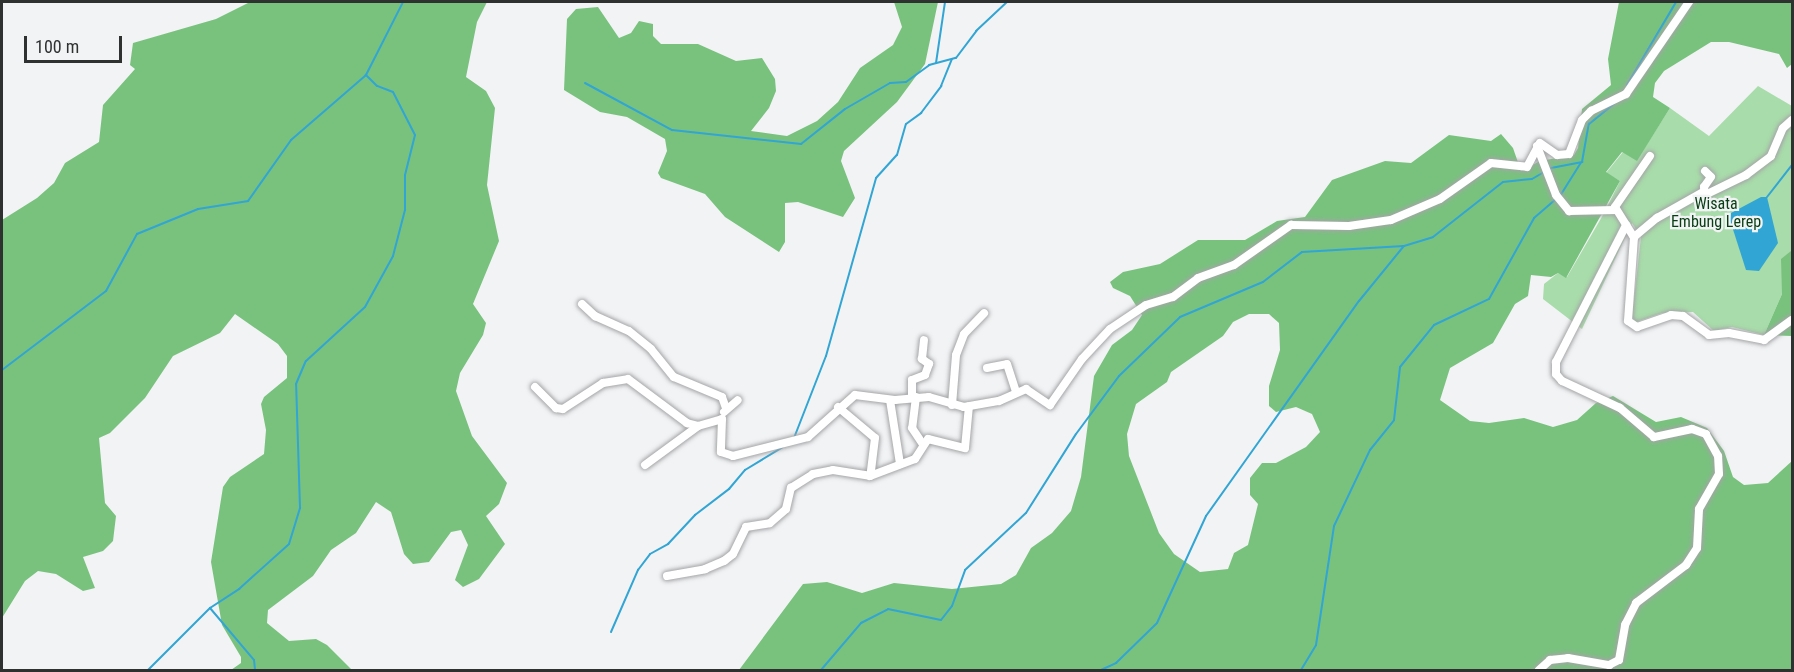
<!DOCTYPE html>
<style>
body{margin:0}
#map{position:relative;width:1794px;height:672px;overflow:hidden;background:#f2f3f5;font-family:"Roboto Condensed",sans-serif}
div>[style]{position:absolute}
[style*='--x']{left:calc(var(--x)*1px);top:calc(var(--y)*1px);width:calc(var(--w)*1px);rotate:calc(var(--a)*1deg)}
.green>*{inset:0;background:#a8dcaa}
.forest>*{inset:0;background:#79c27e}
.water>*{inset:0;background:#31a5d4}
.stream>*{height:2px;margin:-1px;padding:0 1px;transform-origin:1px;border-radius:1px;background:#31a5d4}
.roads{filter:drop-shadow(0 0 2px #a4a5a7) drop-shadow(0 0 2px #a4a5a7)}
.minor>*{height:8px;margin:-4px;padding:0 4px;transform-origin:4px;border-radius:4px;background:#fff}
span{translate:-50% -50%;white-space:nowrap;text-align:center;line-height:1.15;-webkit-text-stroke:4.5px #f2f3f5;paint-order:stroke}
.park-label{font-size:16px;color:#063d11}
.frame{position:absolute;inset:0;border:3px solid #2f3030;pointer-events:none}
.scale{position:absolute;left:24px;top:36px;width:98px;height:27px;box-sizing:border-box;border:3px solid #2f3030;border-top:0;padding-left:8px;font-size:18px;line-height:21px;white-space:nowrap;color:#2f3030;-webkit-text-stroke:4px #f2f3f5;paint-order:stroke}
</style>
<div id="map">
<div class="green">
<div style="clip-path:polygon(1758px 86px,1792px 106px,1792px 250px,1782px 259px,1782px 294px,1764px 335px,1732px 327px,1714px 331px,1693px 312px,1662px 313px,1636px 322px,1632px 317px,1641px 237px,1632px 223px,1582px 329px,1543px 299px,1544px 284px,1558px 273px,1567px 277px,1603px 215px,1620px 181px,1606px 173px,1623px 152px,1637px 160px,1670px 108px,1709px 136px)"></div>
</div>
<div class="forest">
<div style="clip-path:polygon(250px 2px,487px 2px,477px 22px,466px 77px,486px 91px,495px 108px,487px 185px,499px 241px,473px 304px,486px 323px,483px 335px,460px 373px,456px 391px,472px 436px,507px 483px,499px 504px,486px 516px,505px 544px,479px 579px,463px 587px,455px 580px,468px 545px,461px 530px,451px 532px,429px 562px,413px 564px,404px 554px,391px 512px,376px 502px,356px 533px,331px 550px,313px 576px,268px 610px,267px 623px,289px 641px,316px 639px,327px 645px,352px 670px,231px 670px,241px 663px,241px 657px,222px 625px,211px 562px,223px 487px,230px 477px,264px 454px,266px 430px,261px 404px,264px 397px,287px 378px,287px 356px,278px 344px,235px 314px,220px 333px,173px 356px,145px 398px,110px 433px,99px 438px,105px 503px,116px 516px,113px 541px,103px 551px,83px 557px,95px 588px,83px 591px,56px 574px,38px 571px,25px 581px,2px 618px,2px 220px,37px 198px,54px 183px,65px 163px,99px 142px,103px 105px,135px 69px,130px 65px,133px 43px,216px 19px)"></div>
<div style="clip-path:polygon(894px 2px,938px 2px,925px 64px,897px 102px,844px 151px,841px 161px,855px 198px,843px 217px,798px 202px,785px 203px,785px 242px,779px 252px,725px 217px,705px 194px,661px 178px,658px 173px,667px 151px,665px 139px,627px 117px,600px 112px,564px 90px,567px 19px,576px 9px,598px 7px,619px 38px,631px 33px,639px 21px,653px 24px,653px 36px,661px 44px,698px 44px,736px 61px,762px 58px,775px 79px,776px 91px,769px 108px,751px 131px,787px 136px,817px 121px,838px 102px,860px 68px,893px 45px,902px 27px)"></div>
<div style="clip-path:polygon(evenodd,1619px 2px,1792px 2px,1792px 64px,1787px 68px,1779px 54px,1729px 42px,1711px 42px,1664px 71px,1655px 83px,1653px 97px,1670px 108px,1637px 161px,1622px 152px,1606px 172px,1620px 181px,1566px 278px,1558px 273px,1551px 277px,1531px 275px,1528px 296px,1515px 304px,1493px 343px,1450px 368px,1440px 400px,1470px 421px,1489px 423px,1524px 418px,1553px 427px,1577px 420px,1596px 403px,1613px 396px,1656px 422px,1681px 417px,1707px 428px,1724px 451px,1733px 477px,1744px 485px,1768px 483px,1792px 461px,1792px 670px,739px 670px,803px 584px,827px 582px,862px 593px,894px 583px,952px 589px,1001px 584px,1016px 575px,1031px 548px,1052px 533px,1071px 511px,1081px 477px,1094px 376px,1112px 345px,1132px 330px,1142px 315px,1130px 296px,1113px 288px,1110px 282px,1123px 272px,1160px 264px,1198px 240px,1245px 240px,1277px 221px,1305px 217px,1332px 180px,1385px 161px,1411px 163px,1449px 135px,1491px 141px,1501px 134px,1513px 148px,1521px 171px,1540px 161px,1574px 155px,1578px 148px,1582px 109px,1611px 85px,1608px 59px,1619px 2px,1249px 314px,1269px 314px,1279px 323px,1280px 350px,1269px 386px,1269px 406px,1276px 412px,1296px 407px,1312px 414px,1320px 432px,1306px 447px,1276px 463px,1262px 463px,1250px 478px,1250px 495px,1258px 504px,1248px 545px,1234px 553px,1228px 569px,1200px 572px,1174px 554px,1159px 533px,1129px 456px,1127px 434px,1136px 404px,1167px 382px,1171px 372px,1223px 336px,1233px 322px,1249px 314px)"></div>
<div style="clip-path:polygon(1792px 250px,1792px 336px,1764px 335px,1782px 294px,1781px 259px)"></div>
</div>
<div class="water">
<div style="clip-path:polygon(1761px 197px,1767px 197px,1778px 243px,1759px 271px,1746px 270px,1730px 220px,1731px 213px)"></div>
</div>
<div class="stream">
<div style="--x:936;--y:63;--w:62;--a:-81.6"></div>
<div style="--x:585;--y:83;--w:99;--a:28.4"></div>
<div style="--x:672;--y:130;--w:130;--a:6.2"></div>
<div style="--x:801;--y:144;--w:56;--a:-38.5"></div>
<div style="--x:845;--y:109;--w:52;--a:-30"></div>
<div style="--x:890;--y:83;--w:16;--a:-4"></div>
<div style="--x:906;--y:82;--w:29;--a:-36"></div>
<div style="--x:929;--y:65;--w:28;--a:-15"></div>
<div style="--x:956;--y:58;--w:34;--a:-53"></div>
<div style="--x:976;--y:31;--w:42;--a:-43.1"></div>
<div style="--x:1627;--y:85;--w:96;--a:-59.4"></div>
<div style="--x:1560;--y:196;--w:39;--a:-58"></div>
<div style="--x:1767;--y:197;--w:41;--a:-52"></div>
<div style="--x:2;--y:370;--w:131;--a:-37.2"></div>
<div style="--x:106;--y:291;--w:65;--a:-61.5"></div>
<div style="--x:137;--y:234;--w:66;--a:-22.3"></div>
<div style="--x:198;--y:209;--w:51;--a:-9.1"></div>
<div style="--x:248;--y:201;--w:75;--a:-54.8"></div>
<div style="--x:291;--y:140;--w:99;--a:-40.9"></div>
<div style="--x:366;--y:75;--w:82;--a:-63.1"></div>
<div style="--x:794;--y:438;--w:88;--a:-68.7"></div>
<div style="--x:826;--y:356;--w:185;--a:-74.3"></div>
<div style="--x:876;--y:178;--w:31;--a:-48"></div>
<div style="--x:897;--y:155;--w:32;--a:-74"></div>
<div style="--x:906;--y:124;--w:19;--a:-36"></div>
<div style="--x:921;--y:113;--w:34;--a:-53"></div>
<div style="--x:941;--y:86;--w:29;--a:-68"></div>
<div style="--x:210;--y:608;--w:68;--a:49.8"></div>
<div style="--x:254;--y:660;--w:10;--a:84"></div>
<div style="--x:611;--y:632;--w:68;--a:-66.5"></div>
<div style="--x:638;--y:570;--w:20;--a:-53"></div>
<div style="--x:650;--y:554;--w:21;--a:-29"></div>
<div style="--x:668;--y:544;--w:40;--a:-47"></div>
<div style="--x:695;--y:515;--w:43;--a:-37.4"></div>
<div style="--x:729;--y:489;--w:25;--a:-50"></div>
<div style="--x:745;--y:470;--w:44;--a:-31.2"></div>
<div style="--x:148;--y:670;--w:88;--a:-45"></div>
<div style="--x:210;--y:608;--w:35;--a:-33"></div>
<div style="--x:239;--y:589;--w:67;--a:-42"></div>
<div style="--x:289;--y:544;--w:38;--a:-73"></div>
<div style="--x:300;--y:508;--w:124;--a:-91.8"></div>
<div style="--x:296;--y:384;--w:25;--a:-67"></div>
<div style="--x:306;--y:361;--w:80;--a:-42.5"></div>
<div style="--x:365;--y:307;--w:58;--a:-61.2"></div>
<div style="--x:393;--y:256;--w:48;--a:-75.4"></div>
<div style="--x:405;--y:210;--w:35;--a:-90"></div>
<div style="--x:405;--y:175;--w:41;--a:-76"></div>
<div style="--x:415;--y:135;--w:48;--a:-117.1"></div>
<div style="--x:393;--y:92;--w:17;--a:-159"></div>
<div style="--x:377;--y:86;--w:16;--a:-135"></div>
<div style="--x:821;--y:670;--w:62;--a:-49.6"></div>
<div style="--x:861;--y:623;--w:30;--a:-27"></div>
<div style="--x:888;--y:609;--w:54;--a:11.7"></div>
<div style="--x:941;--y:620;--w:18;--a:-52"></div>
<div style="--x:952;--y:606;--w:38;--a:-70"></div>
<div style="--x:965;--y:570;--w:83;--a:-43.1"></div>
<div style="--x:1026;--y:513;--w:93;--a:-57.7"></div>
<div style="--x:1076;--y:434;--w:72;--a:-53.4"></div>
<div style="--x:1119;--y:376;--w:85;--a:-44"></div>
<div style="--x:1180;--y:317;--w:90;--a:-22.9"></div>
<div style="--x:1263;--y:282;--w:49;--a:-37.6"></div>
<div style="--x:1302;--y:252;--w:102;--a:-3.4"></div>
<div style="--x:1404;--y:246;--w:30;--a:-17"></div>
<div style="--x:1433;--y:237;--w:89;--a:-38.2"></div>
<div style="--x:1503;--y:182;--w:29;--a:-6"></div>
<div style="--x:1532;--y:179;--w:22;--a:-30"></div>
<div style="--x:1551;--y:168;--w:32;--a:-11"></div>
<div style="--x:1582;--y:162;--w:39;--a:-80"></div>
<div style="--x:1589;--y:124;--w:32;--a:-39"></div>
<div style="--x:1101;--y:670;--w:17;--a:-25"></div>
<div style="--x:1116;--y:663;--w:57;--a:-44.3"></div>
<div style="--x:1157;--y:623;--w:118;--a:-65.4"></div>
<div style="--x:1206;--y:516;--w:264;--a:-54.6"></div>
<div style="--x:1359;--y:301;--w:70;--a:-50.8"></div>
<div style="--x:1301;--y:670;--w:29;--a:-59"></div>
<div style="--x:1316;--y:645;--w:120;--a:-81.4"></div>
<div style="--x:1334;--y:526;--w:84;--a:-64.7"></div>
<div style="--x:1370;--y:450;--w:38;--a:-51"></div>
<div style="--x:1394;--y:420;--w:53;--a:-83.5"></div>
<div style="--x:1400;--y:367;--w:54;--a:-51"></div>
<div style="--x:1434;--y:325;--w:61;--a:-25.3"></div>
<div style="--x:1489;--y:299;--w:93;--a:-60.9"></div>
<div style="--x:1534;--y:218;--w:28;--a:-41"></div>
</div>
<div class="roads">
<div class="minor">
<div style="--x:1537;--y:146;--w:53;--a:68.8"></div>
<div style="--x:1556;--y:195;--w:21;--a:51"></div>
<div style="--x:1569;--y:211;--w:47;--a:-1.2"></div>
<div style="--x:1650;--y:156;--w:62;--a:124.5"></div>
<div style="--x:1615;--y:207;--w:36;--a:58"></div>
<div style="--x:1634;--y:237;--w:84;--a:94.1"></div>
<div style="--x:1628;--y:321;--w:11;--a:34"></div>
<div style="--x:1637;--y:327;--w:36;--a:-19"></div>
<div style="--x:1671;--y:315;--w:12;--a:5"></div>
<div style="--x:1683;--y:316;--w:32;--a:36"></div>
<div style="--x:1709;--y:335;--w:20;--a:-6"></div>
<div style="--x:1729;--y:333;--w:36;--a:11"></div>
<div style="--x:1764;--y:340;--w:34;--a:-36"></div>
<div style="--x:1705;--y:171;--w:8;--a:45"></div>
<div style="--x:1711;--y:177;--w:12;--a:125"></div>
<div style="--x:1704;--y:187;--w:8;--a:83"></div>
<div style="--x:1705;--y:195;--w:46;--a:-26"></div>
<div style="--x:1746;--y:175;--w:31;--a:-37"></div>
<div style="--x:1771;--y:156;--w:30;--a:-67"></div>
<div style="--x:1783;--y:128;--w:12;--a:-42"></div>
<div style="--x:1634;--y:237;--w:30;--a:-40"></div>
<div style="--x:1657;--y:218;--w:53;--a:-29.5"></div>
<div style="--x:582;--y:304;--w:18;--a:43"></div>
<div style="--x:595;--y:316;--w:37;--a:24"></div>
<div style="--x:629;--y:331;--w:28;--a:39"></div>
<div style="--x:651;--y:349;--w:36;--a:51"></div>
<div style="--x:674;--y:377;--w:52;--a:22.6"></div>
<div style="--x:722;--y:397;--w:12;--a:70"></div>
<div style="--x:987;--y:368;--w:20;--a:-11"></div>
<div style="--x:1007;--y:364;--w:28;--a:72"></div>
<div style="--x:535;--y:387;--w:30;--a:45"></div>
<div style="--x:556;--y:408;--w:7;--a:8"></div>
<div style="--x:563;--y:409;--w:48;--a:-33"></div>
<div style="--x:603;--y:383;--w:25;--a:-9"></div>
<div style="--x:628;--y:379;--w:74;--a:36.7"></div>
<div style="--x:687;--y:423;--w:11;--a:15"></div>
<div style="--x:698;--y:426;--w:25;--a:-16"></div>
<div style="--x:722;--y:419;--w:33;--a:92"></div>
<div style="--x:721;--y:452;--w:13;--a:18"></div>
<div style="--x:733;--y:456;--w:77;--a:-14.2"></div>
<div style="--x:808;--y:437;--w:63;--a:-41.8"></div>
<div style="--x:855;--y:395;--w:40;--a:7.1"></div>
<div style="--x:895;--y:400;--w:34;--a:-5"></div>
<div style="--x:929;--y:397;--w:36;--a:16"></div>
<div style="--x:964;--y:407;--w:36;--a:-10"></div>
<div style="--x:999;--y:401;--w:30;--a:-24"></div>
<div style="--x:1026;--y:389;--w:29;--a:34"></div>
<div style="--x:1050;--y:405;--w:56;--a:-55.2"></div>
<div style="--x:1082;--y:359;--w:41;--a:-47"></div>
<div style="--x:1110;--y:329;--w:43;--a:-33.7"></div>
<div style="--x:1146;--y:305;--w:28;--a:-17"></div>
<div style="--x:1173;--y:297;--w:31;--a:-37"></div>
<div style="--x:1198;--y:278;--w:38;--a:-20"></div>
<div style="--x:1234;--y:265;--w:70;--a:-35.1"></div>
<div style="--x:1291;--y:225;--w:58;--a:1"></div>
<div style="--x:1349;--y:226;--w:42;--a:-8.1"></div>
<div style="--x:1391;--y:220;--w:53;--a:-23.2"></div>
<div style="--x:1440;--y:199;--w:62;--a:-35.2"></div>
<div style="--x:1491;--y:163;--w:36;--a:6"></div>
<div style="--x:1527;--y:167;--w:27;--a:-62"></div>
<div style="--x:1540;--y:143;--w:21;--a:35"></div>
<div style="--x:1557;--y:155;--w:12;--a:-5"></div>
<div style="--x:1569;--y:154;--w:36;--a:-69"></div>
<div style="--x:1582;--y:120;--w:13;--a:-45"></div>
<div style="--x:1591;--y:111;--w:39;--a:-26"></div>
<div style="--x:1626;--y:94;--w:112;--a:-55.6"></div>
<div style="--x:912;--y:397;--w:17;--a:-90"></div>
<div style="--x:912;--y:380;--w:14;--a:-21"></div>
<div style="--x:925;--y:375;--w:12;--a:-70"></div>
<div style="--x:929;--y:364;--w:9;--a:-144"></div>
<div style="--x:922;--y:359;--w:19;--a:-84"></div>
<div style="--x:916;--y:397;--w:31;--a:97"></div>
<div style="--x:912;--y:428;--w:18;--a:56"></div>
<div style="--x:890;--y:400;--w:65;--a:81.1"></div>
<div style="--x:952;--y:405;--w:50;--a:-85.4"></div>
<div style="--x:956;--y:355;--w:22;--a:-69"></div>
<div style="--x:964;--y:334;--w:29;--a:-46"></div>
<div style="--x:838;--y:407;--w:48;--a:40"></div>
<div style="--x:875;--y:438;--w:38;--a:97"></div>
<div style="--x:724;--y:412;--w:18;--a:-41"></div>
<div style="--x:645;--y:465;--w:66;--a:-36.3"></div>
<div style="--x:667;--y:576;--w:39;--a:-10"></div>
<div style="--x:705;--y:569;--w:21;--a:-23"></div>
<div style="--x:724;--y:561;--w:11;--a:-38"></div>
<div style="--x:733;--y:554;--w:30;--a:-64"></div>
<div style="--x:746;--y:527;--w:24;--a:-9"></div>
<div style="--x:770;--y:523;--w:21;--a:-41"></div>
<div style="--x:786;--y:509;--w:22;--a:-77"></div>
<div style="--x:791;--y:488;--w:26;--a:-32"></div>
<div style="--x:813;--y:474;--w:20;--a:-11"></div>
<div style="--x:833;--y:470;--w:37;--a:9"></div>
<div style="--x:870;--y:476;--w:48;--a:-20.7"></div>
<div style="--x:915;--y:459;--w:24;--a:-57"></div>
<div style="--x:928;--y:439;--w:38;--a:14"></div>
<div style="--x:965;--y:448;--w:42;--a:-84.6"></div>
<div style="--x:1539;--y:670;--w:15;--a:-42"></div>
<div style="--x:1550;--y:660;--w:18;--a:-6"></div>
<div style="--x:1568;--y:658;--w:42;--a:9.7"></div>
<div style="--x:1609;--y:665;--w:11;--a:-27"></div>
<div style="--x:1619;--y:660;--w:36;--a:-80"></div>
<div style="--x:1625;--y:625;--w:25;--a:-63"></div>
<div style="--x:1636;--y:603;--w:63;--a:-37.2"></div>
<div style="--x:1686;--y:565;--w:20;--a:-57"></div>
<div style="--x:1697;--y:548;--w:39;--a:-87"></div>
<div style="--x:1699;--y:509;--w:40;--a:-60.3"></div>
<div style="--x:1719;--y:474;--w:18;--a:-93"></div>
<div style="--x:1718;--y:456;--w:25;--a:-119"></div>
<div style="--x:1706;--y:434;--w:15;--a:-160"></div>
<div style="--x:1692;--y:429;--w:39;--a:168"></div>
<div style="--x:1654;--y:437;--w:45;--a:-139.5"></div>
<div style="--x:1620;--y:408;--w:64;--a:-155"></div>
<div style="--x:1562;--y:381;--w:9;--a:-131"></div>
<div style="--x:1556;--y:374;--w:12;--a:-90"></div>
<div style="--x:1556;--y:362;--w:154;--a:-62.9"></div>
</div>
</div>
<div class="park-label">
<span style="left:1716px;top:213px">Wisata<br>Embung Lerep</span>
</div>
<div class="frame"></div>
<div class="scale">100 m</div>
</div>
